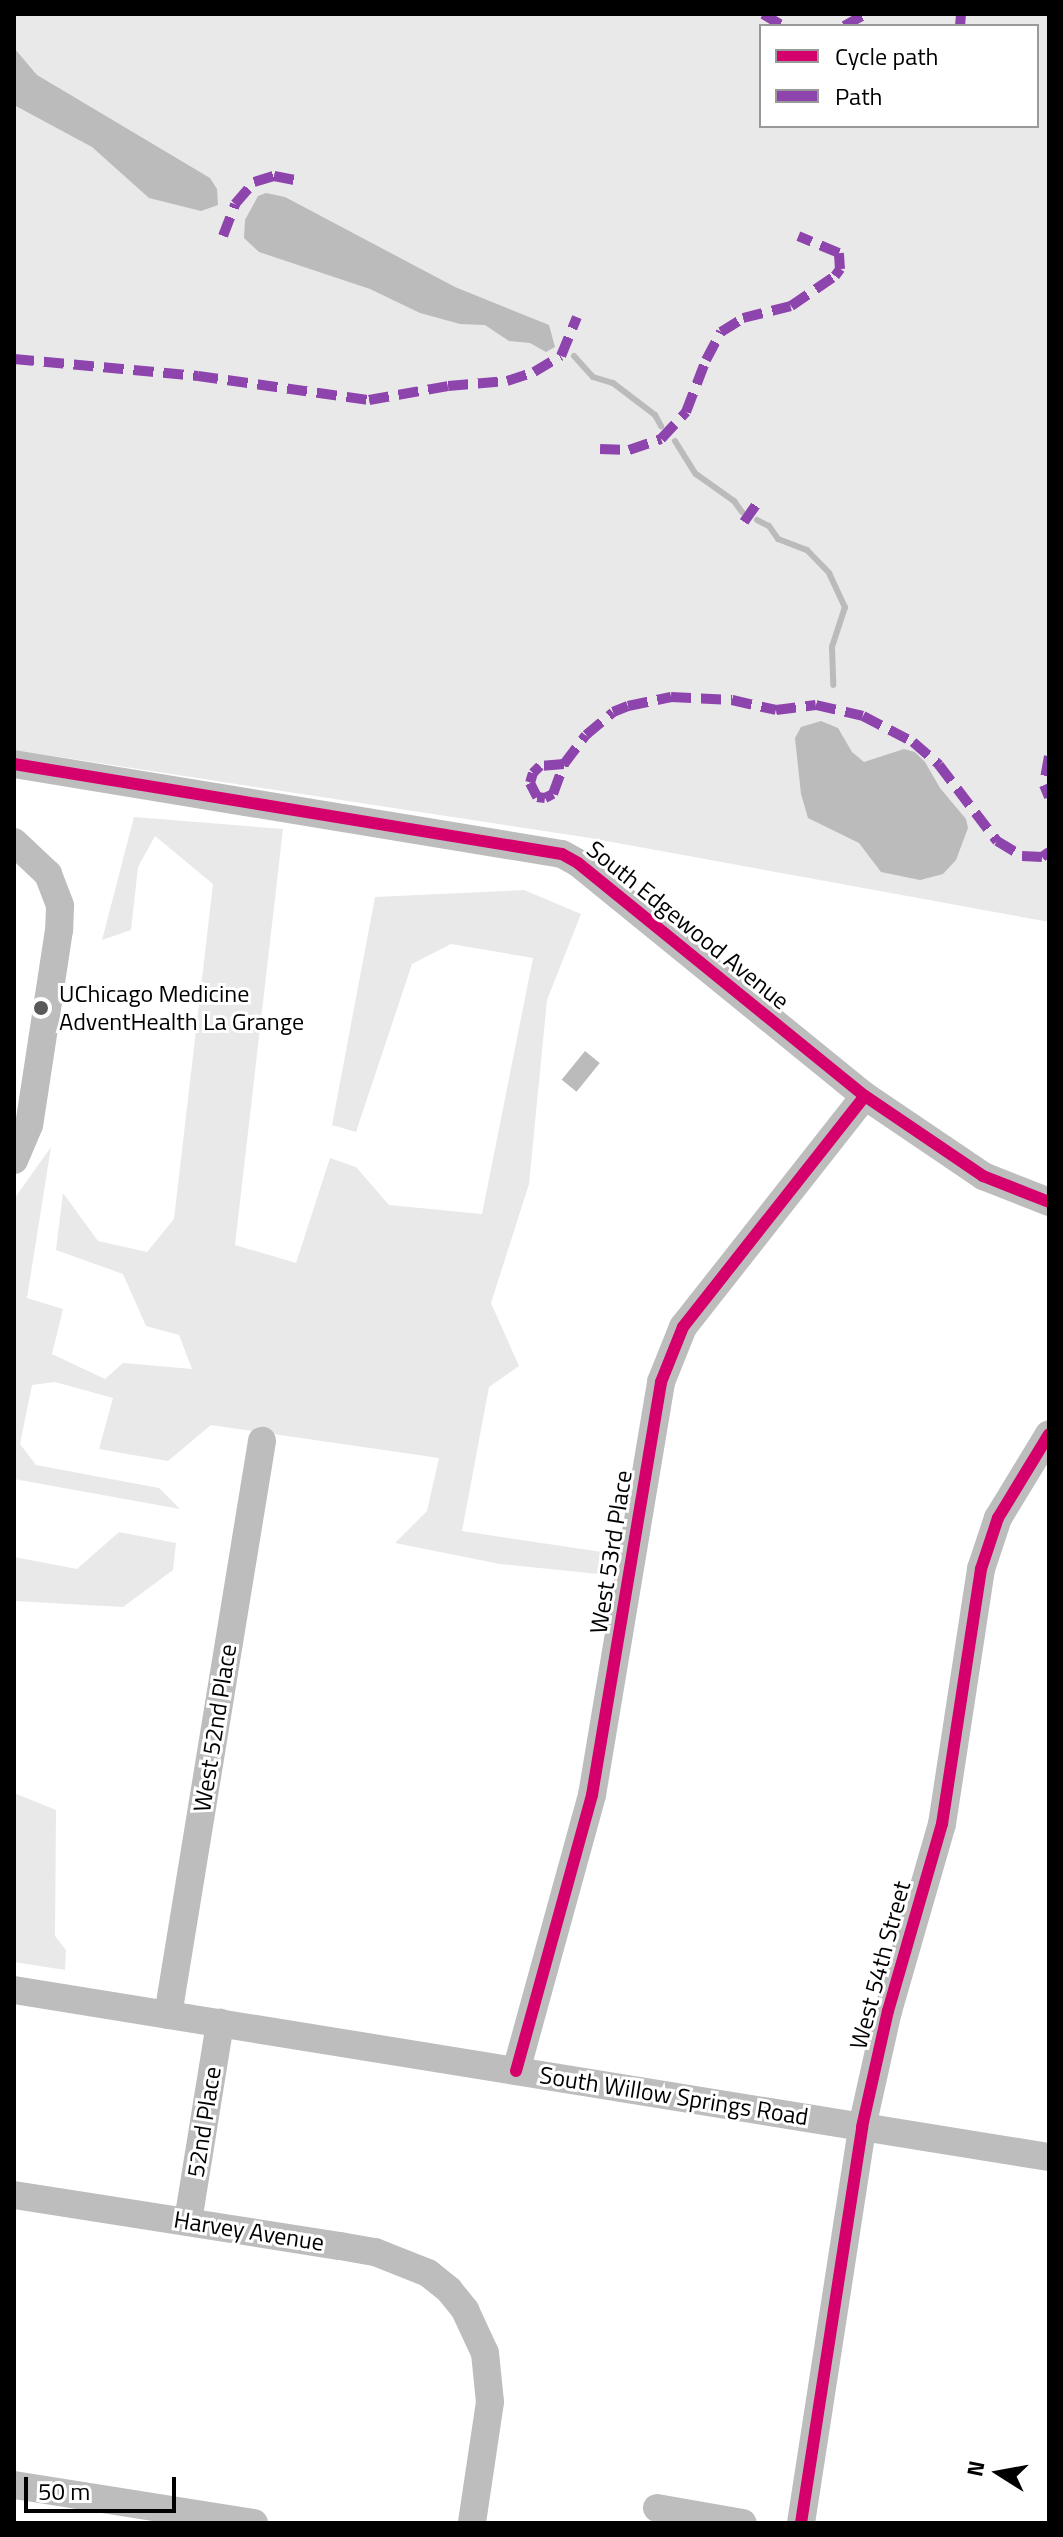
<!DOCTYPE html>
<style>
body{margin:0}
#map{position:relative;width:1063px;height:2537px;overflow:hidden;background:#fff;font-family:"Titillium Web",sans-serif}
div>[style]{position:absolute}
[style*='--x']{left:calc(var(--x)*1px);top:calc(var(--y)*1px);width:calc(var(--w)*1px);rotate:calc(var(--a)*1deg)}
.green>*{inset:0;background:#e9e9e9}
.water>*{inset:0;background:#bbb;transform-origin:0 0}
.stream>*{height:6px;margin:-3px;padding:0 3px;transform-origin:3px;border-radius:3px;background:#bbb}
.minor>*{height:28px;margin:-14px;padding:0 14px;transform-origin:14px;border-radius:14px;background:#bdbdbd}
.quiet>*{height:10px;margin-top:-5px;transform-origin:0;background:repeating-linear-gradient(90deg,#8e44ad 0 20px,transparent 0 30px)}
.cycleway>*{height:12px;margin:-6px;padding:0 6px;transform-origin:6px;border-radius:6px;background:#d6006c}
.dots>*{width:22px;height:22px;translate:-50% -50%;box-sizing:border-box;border:4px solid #fff;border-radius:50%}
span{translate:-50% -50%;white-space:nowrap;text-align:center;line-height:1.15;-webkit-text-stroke:6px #fff;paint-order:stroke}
.street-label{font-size:24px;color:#000}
.poi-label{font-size:24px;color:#000}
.left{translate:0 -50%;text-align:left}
.frame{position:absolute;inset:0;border:16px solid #000;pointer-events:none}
.legend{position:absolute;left:759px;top:24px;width:280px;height:104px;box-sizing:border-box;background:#fff;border:2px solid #999;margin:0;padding:10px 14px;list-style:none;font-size:24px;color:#000}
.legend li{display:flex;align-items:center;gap:16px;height:40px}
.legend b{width:40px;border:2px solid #999}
.north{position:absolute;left:959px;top:2433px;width:80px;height:80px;-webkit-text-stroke:6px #fff;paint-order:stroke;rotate:281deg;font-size:22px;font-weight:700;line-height:32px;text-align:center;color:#000}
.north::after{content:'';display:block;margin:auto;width:28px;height:36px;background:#000;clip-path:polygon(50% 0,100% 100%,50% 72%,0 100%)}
.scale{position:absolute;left:24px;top:2477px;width:152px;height:36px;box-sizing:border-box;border:4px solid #000;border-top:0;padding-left:10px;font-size:24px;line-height:28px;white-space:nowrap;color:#000;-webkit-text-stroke:6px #fff;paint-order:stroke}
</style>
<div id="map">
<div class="green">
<div style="clip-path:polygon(evenodd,14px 14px,1049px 14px,1049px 922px,590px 838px,14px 750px,14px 14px,761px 26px,1037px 26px,1037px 126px,761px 126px,761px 26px)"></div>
<div style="clip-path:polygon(134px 817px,283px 829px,235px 1245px,296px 1263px,330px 1158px,356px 1167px,389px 1205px,482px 1214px,533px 958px,451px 944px,412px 964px,356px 1132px,332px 1125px,375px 897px,524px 890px,581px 914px,547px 1000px,529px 1184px,491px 1303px,519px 1366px,489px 1387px,462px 1531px,602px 1552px,598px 1574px,500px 1564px,395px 1543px,427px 1511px,439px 1458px,211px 1425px,168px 1461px,99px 1449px,113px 1398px,55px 1382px,32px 1385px,20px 1444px,36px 1465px,159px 1488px,180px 1509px,14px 1479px,14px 1199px,51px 1147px,27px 1298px,63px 1309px,52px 1354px,105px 1379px,123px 1363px,192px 1369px,179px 1335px,146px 1326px,123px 1274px,56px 1250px,63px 1193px,98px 1241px,147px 1252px,174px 1219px,213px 884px,155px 836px,138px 867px,131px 930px,102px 940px)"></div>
<div style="clip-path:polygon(119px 1532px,176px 1543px,173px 1570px,123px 1607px,14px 1601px,14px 1557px,77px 1569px)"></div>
<div style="clip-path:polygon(14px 1793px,56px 1810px,55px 1936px,66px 1950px,65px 1970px,14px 1962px)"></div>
</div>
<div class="water">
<div style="clip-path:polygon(14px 48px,37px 75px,210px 178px,217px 189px,218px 205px,201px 211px,149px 198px,92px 147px,14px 105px)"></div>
<div style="clip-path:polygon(266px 193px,285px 197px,455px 287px,549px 325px,555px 347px,546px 352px,530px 343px,509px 341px,485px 325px,460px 324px,420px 313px,370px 289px,259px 252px,244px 238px,245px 220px,258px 196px)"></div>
<div style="clip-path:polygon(821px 721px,838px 728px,852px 752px,864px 762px,904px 749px,915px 752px,925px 762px,940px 788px,966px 819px,968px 828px,956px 860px,943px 874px,920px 880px,881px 872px,859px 843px,808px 818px,801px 794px,795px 738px,801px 727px)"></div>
<div style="left:585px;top:1051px;width:19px;height:37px;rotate:39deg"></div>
</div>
<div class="stream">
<div style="--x:574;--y:356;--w:28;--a:48"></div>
<div style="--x:593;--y:377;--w:21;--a:17"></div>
<div style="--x:613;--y:383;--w:53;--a:37.3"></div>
<div style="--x:655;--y:415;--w:13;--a:61"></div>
<div style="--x:675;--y:441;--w:39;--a:58"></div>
<div style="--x:696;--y:474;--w:47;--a:35.4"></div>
<div style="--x:734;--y:501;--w:14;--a:54"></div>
<div style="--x:757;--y:520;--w:13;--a:27"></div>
<div style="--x:769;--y:526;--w:16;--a:55"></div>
<div style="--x:778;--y:539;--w:31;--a:21"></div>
<div style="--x:807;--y:550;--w:32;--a:46"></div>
<div style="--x:829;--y:573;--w:38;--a:65"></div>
<div style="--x:845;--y:607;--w:42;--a:108"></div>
<div style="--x:832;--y:647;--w:38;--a:88"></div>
</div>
<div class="minor">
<div style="--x:14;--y:764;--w:555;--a:9.33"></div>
<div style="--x:562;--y:854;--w:18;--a:29"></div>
<div style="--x:578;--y:863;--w:370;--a:39.1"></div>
<div style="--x:865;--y:1096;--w:143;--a:34.1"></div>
<div style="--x:983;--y:1176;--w:71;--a:21.5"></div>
<div style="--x:14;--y:842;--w:47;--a:43.3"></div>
<div style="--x:48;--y:874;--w:34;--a:69"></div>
<div style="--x:60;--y:906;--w:24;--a:92"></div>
<div style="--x:59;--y:930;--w:197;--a:98.7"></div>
<div style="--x:29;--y:1125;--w:38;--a:113"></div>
<div style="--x:14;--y:1990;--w:1048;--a:9.17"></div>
<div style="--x:168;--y:2015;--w:582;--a:-80.7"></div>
<div style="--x:516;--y:2071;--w:286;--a:-74.6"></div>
<div style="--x:592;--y:1795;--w:419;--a:-80.5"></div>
<div style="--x:661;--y:1382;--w:59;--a:-68.2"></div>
<div style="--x:683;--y:1327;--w:294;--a:-51.8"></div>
<div style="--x:14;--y:2195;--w:330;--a:8.9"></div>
<div style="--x:340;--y:2246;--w:36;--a:10"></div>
<div style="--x:375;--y:2252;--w:57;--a:21.6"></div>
<div style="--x:428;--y:2273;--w:27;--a:39"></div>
<div style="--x:449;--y:2290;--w:26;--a:51"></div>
<div style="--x:465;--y:2310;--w:47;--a:65.1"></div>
<div style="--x:485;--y:2353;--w:49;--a:84.2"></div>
<div style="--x:490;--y:2402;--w:122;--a:98.5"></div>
<div style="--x:188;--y:2221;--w:201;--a:-80.8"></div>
<div style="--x:14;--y:2485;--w:243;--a:9"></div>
<div style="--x:657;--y:2508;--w:87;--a:9.9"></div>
<div style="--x:801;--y:2523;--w:401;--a:-81.2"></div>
<div style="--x:862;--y:2127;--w:119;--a:-77.4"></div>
<div style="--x:888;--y:2011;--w:195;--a:-73.9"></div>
<div style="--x:942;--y:1824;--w:258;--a:-81.3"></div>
<div style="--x:981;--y:1569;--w:54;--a:-71.6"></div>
<div style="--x:998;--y:1518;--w:98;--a:-58.7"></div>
</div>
<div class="quiet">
<div style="--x:763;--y:14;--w:23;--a:31"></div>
<div style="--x:844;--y:26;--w:25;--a:-29"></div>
<div style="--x:960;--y:26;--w:12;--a:-85"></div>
<div style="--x:223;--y:236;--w:34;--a:-69"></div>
<div style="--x:235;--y:204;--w:29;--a:-49"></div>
<div style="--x:254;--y:182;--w:21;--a:-17"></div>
<div style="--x:274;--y:176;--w:21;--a:11"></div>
<div style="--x:14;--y:359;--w:185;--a:5.3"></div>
<div style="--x:198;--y:376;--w:173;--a:8"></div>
<div style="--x:369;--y:400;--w:80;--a:-10"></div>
<div style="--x:448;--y:386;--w:59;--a:-4.8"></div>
<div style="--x:507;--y:381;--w:28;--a:-18"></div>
<div style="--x:534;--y:372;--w:31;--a:-31"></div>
<div style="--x:561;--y:356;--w:42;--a:-67.7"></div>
<div style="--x:600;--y:449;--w:29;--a:2"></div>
<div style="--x:629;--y:450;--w:34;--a:-19"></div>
<div style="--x:661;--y:439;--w:37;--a:-47"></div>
<div style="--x:686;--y:412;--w:56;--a:-69"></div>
<div style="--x:706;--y:360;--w:32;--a:-62"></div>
<div style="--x:721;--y:332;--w:26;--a:-32"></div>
<div style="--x:743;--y:318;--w:49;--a:-14"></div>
<div style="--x:791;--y:306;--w:53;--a:-34.3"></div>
<div style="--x:835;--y:276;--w:9;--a:-54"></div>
<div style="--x:840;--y:269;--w:16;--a:-94"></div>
<div style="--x:839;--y:253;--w:44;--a:-157.5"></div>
<div style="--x:744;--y:522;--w:24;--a:-55"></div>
<div style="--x:1049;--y:756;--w:29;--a:100"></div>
<div style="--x:1044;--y:785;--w:13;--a:67"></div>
<div style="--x:564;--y:764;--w:24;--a:175"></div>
<div style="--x:540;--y:766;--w:10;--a:135"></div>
<div style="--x:533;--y:773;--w:10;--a:107"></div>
<div style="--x:530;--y:783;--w:16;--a:63"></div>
<div style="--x:537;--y:797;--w:8;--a:7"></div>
<div style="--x:545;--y:798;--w:9;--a:-27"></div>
<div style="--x:553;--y:794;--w:32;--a:-70"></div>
<div style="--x:564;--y:764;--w:36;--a:-53"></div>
<div style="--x:586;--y:735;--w:35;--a:-40"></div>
<div style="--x:613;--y:712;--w:16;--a:-22"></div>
<div style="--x:628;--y:706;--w:44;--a:-11.8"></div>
<div style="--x:671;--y:697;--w:61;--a:2.8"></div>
<div style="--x:732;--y:700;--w:45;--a:12.8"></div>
<div style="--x:776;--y:710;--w:40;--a:-7.1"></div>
<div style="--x:816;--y:705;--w:48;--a:13.2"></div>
<div style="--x:863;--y:716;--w:56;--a:27.5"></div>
<div style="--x:913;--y:742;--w:35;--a:41"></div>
<div style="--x:939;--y:765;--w:96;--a:52.7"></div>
<div style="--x:997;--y:841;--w:29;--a:31"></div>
<div style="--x:1022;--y:856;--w:20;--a:3"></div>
<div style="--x:1042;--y:857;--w:9;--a:-36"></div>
</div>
<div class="cycleway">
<div style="--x:14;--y:764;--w:555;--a:9.33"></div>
<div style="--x:562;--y:854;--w:18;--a:29"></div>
<div style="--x:578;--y:863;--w:370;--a:39.1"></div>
<div style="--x:865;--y:1096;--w:143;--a:34.1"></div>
<div style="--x:983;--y:1176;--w:71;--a:21.5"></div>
<div style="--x:516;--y:2071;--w:286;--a:-74.6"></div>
<div style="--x:592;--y:1795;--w:419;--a:-80.5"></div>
<div style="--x:661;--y:1382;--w:59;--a:-68.2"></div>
<div style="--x:683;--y:1327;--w:294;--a:-51.8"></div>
<div style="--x:801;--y:2523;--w:401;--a:-81.2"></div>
<div style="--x:862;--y:2127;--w:119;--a:-77.4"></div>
<div style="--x:888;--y:2011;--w:195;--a:-73.9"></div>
<div style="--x:942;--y:1824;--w:258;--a:-81.3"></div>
<div style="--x:981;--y:1569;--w:54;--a:-71.6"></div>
<div style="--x:998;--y:1518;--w:98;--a:-58.7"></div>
</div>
<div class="dots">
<div style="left:41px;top:1008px;background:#595959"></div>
</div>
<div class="street-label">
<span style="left:688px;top:925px;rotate:39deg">South Edgewood Avenue</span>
<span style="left:611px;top:1552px;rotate:-81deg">West 53rd Place</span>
<span style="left:215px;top:1728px;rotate:-81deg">West 52nd Place</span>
<span style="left:880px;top:1965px;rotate:-75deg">West 54th Street</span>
<span style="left:674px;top:2096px;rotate:9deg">South Willow Springs Road</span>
<span style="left:204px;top:2122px;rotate:-81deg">52nd Place</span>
<span style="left:249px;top:2231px;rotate:9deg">Harvey Avenue</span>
</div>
<div class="poi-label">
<span class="left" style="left:59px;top:1008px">UChicago Medicine<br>AdventHealth La Grange</span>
</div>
<div class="frame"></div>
<ul class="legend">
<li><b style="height:10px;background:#d6006c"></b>Cycle path</li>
<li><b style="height:10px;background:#8e44ad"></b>Path</li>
</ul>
<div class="north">N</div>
<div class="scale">50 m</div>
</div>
